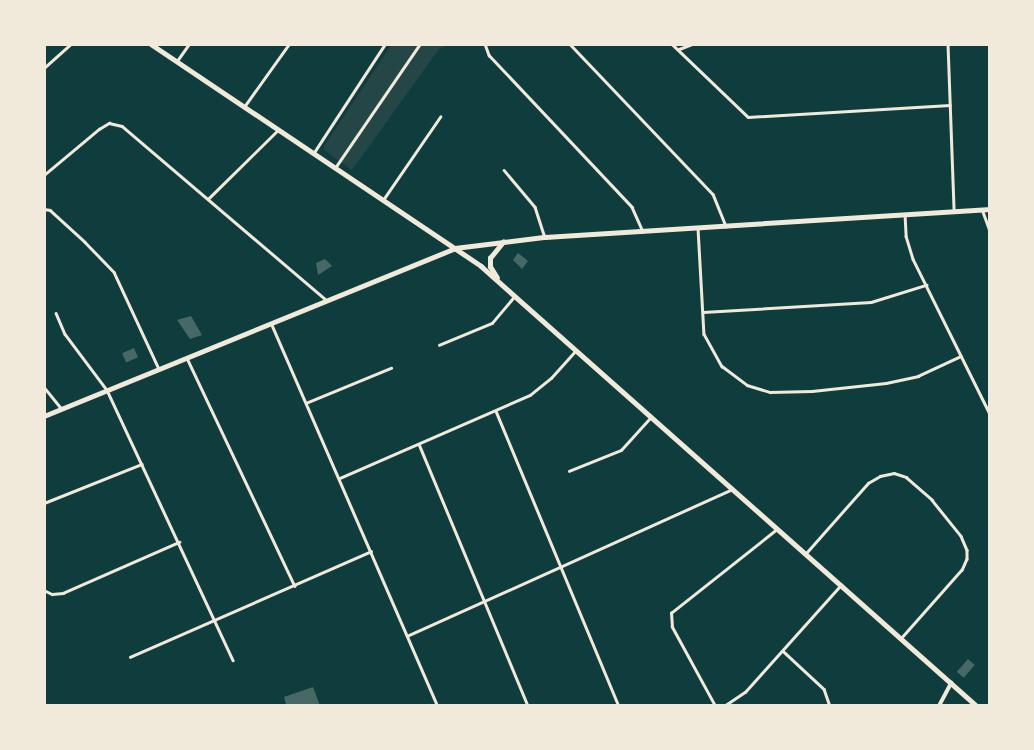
<!DOCTYPE html>
<style>
body{margin:0}
#map{position:relative;width:1034px;height:750px;overflow:hidden;background:#0f3d3e;font-family:"Fira Sans",sans-serif}
div>[style]{position:absolute}
[style*='--x']{left:calc(var(--x)*1px);top:calc(var(--y)*1px);width:calc(var(--w)*1px);rotate:calc(var(--a)*1deg)}
.green>*{inset:0;background:#244646}
.building>*{inset:0;background:#486865;transform-origin:0 0}
.minor>*{height:2.5px;margin:-1.25px;padding:0 1.25px;transform-origin:1.25px;border-radius:1.25px;background:#f1e9da}
.tertiary>*{height:3.5px;margin:-1.75px;padding:0 1.75px;transform-origin:1.75px;border-radius:1.75px;background:#f1e9da}
.secondary>*{height:4.5px;margin:-2.25px;padding:0 2.25px;transform-origin:2.25px;border-radius:2.25px;background:#f1e9da}
.primary>*{height:4.5px;margin:-2.25px;padding:0 2.25px;transform-origin:2.25px;border-radius:2.25px;background:#f1e9da}
span{translate:-50% -50%;white-space:nowrap;text-align:center;line-height:1.15;-webkit-text-stroke:7px #f1e9da;paint-order:stroke}
.frame{position:absolute;inset:0;border:46px solid #f1e9da;pointer-events:none}
</style>
<div id="map">
<div class="green">
<div style="clip-path:polygon(392px 44px,450px 44px,439px 49px,352px 170px,324px 150px,324px 146px)"></div>
</div>
<div class="building">
<div style="clip-path:polygon(518px 253px,528px 261px,522px 269px,513px 260px)"></div>
<div style="clip-path:polygon(325px 259px,332px 266px,318px 275px,316px 263px)"></div>
<div style="clip-path:polygon(191px 316px,202px 335px,190px 339px,177px 320px)"></div>
<div style="left:134px;top:348px;width:10px;height:13px;rotate:66deg"></div>
<div style="left:968px;top:659px;width:9px;height:17px;rotate:41deg"></div>
<div style="clip-path:polygon(313px 687px,320px 706px,280px 706px,286px 704px,284px 697px)"></div>
</div>
<div class="minor">
<div style="--x:485;--y:44;--w:12;--a:70"></div>
<div style="--x:489;--y:55;--w:209;--a:46.7"></div>
<div style="--x:632;--y:207;--w:27;--a:66"></div>
<div style="--x:570;--y:44;--w:207;--a:46.4"></div>
<div style="--x:713;--y:194;--w:35;--a:68"></div>
<div style="--x:672;--y:44;--w:105;--a:43.8"></div>
<div style="--x:748;--y:117;--w:202;--a:-3.4"></div>
<div style="--x:948;--y:44;--w:165;--a:87.9"></div>
<div style="--x:679;--y:49;--w:14;--a:-21"></div>
<div style="--x:177;--y:61;--w:21;--a:-55"></div>
<div style="--x:44;--y:68;--w:36;--a:-42"></div>
<div style="--x:244;--y:107;--w:77;--a:-54.5"></div>
<div style="--x:313;--y:154;--w:131;--a:-56.8"></div>
<div style="--x:335;--y:168;--w:150;--a:-55.6"></div>
<div style="--x:504;--y:170;--w:48;--a:50"></div>
<div style="--x:535;--y:207;--w:32;--a:72"></div>
<div style="--x:44;--y:175;--w:72;--a:-39.9"></div>
<div style="--x:99;--y:129;--w:12;--a:-31"></div>
<div style="--x:109;--y:123;--w:13;--a:13"></div>
<div style="--x:122;--y:126;--w:267;--a:40.4"></div>
<div style="--x:208;--y:199;--w:98;--a:-44.6"></div>
<div style="--x:383;--y:200;--w:101;--a:-55.5"></div>
<div style="--x:44;--y:209;--w:6;--a:9"></div>
<div style="--x:50;--y:210;--w:47;--a:42.4"></div>
<div style="--x:85;--y:242;--w:42;--a:46"></div>
<div style="--x:114;--y:272;--w:107;--a:65.1"></div>
<div style="--x:982;--y:209;--w:23;--a:70"></div>
<div style="--x:905;--y:214;--w:22;--a:87"></div>
<div style="--x:906;--y:236;--w:24;--a:73"></div>
<div style="--x:913;--y:259;--w:173;--a:63.6"></div>
<div style="--x:698;--y:228;--w:106;--a:86.8"></div>
<div style="--x:704;--y:334;--w:37;--a:61"></div>
<div style="--x:722;--y:366;--w:31;--a:37"></div>
<div style="--x:747;--y:385;--w:24;--a:17"></div>
<div style="--x:770;--y:392;--w:42;--a:-1.4"></div>
<div style="--x:812;--y:391;--w:74;--a:-6.2"></div>
<div style="--x:886;--y:383;--w:33;--a:-12"></div>
<div style="--x:918;--y:376;--w:47;--a:-24.9"></div>
<div style="--x:703;--y:312;--w:168;--a:-3.4"></div>
<div style="--x:871;--y:302;--w:58;--a:-17.2"></div>
<div style="--x:56;--y:313;--w:23;--a:67"></div>
<div style="--x:65;--y:334;--w:70;--a:53.1"></div>
<div style="--x:107;--y:390;--w:298;--a:65"></div>
<div style="--x:272;--y:325;--w:416;--a:66.5"></div>
<div style="--x:439;--y:345;--w:57;--a:-22.5"></div>
<div style="--x:492;--y:323;--w:34;--a:-50"></div>
<div style="--x:187;--y:358;--w:252;--a:64.7"></div>
<div style="--x:44;--y:387;--w:27;--a:51"></div>
<div style="--x:306;--y:403;--w:92;--a:-22.4"></div>
<div style="--x:496;--y:411;--w:320;--a:67.4"></div>
<div style="--x:419;--y:444;--w:284;--a:67.4"></div>
<div style="--x:569;--y:471;--w:56;--a:-22"></div>
<div style="--x:621;--y:450;--w:43;--a:-47.8"></div>
<div style="--x:340;--y:478;--w:207;--a:-23.6"></div>
<div style="--x:530;--y:395;--w:27;--a:-39"></div>
<div style="--x:551;--y:378;--w:36;--a:-48"></div>
<div style="--x:44;--y:503;--w:105;--a:-21.7"></div>
<div style="--x:807;--y:552;--w:92;--a:-48.5"></div>
<div style="--x:868;--y:483;--w:14;--a:-30"></div>
<div style="--x:880;--y:476;--w:14;--a:-12"></div>
<div style="--x:894;--y:473;--w:13;--a:18"></div>
<div style="--x:906;--y:477;--w:35;--a:41"></div>
<div style="--x:932;--y:500;--w:46;--a:51.1"></div>
<div style="--x:961;--y:536;--w:15;--a:67"></div>
<div style="--x:967;--y:550;--w:9;--a:90"></div>
<div style="--x:967;--y:559;--w:12;--a:114"></div>
<div style="--x:962;--y:570;--w:92;--a:131.5"></div>
<div style="--x:44;--y:590;--w:9;--a:27"></div>
<div style="--x:52;--y:594;--w:11;--a:-5"></div>
<div style="--x:63;--y:593;--w:127;--a:-23.7"></div>
<div style="--x:407;--y:636;--w:357;--a:-24.3"></div>
<div style="--x:783;--y:651;--w:56;--a:42.8"></div>
<div style="--x:824;--y:689;--w:18;--a:71"></div>
<div style="--x:130;--y:657;--w:263;--a:-23.7"></div>
<div style="--x:715;--y:706;--w:90;--a:-118.6"></div>
<div style="--x:672;--y:627;--w:14;--a:-94"></div>
<div style="--x:671;--y:613;--w:135;--a:-38.4"></div>
<div style="--x:724;--y:706;--w:25;--a:-34"></div>
<div style="--x:745;--y:692;--w:144;--a:-48.1"></div>
</div>
<div class="tertiary">
<div style="--x:939;--y:706;--w:26;--a:-62"></div>
</div>
<div class="secondary">
<div style="--x:151;--y:44;--w:398;--a:33.9"></div>
<div style="--x:481;--y:266;--w:663;--a:41.58"></div>
<div style="--x:497;--y:278;--w:13;--a:-122"></div>
<div style="--x:490;--y:267;--w:9;--a:-90"></div>
<div style="--x:490;--y:258;--w:21;--a:-51"></div>
</div>
<div class="primary">
<div style="--x:44;--y:416;--w:444;--a:-22.2"></div>
<div style="--x:455;--y:248;--w:91;--a:-7"></div>
<div style="--x:545;--y:237;--w:446;--a:-3.6"></div>
</div>
<div class="frame"></div>
</div>
